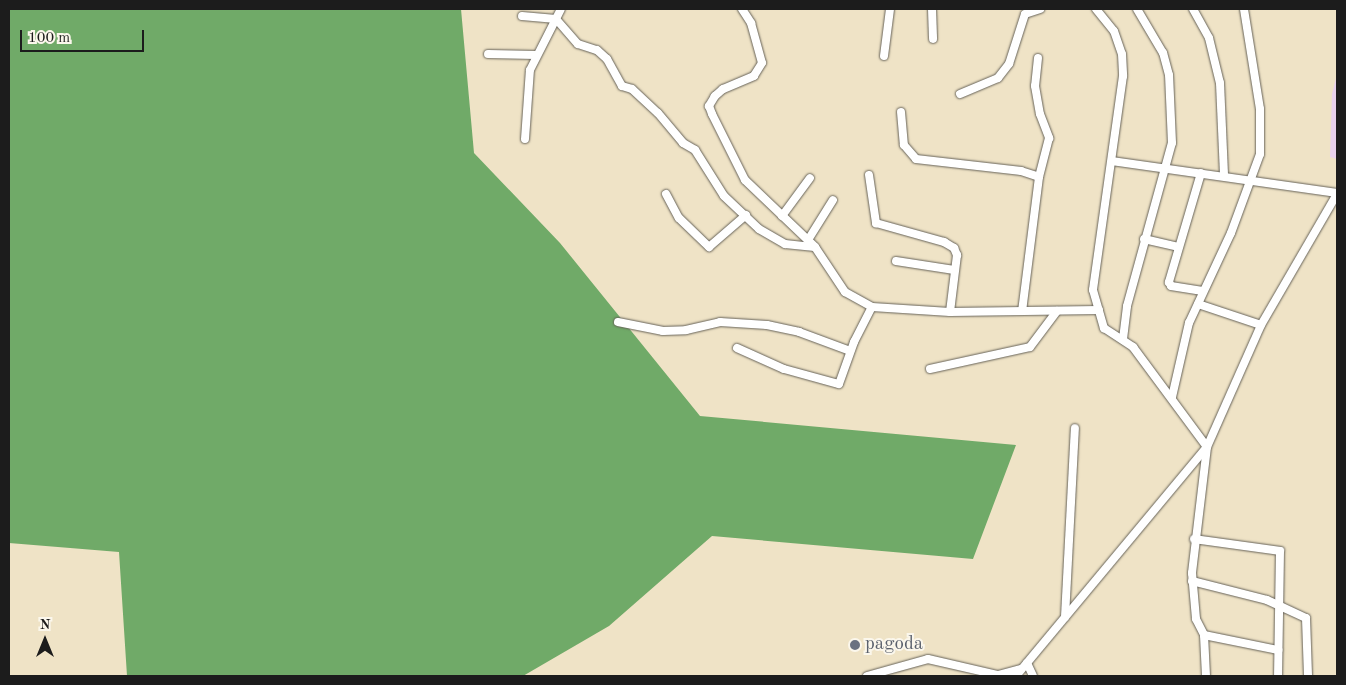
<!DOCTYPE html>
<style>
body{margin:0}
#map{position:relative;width:1346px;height:685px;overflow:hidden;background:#efe3c6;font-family:"Old Standard TT",serif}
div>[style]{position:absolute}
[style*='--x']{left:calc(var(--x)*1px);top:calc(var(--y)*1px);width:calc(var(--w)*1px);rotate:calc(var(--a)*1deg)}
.built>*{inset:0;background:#e9d2ed}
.forest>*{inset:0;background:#70aa68}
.roads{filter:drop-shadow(0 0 1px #666258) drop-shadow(0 0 1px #666258)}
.minor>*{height:8px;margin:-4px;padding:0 4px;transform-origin:4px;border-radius:4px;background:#fff}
.dots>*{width:14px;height:14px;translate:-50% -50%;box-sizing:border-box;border:2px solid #fbf7ec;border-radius:50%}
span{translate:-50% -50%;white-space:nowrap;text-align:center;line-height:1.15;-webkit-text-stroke:4px #fbf7ec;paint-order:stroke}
.worship-label{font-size:19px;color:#5b616d}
.left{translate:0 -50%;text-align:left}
.frame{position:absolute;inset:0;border:10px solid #1c1c1c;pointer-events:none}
.north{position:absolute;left:20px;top:615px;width:50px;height:50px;-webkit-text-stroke:4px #fbf7ec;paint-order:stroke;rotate:0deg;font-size:14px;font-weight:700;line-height:20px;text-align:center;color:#1c1c1c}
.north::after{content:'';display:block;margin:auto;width:18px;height:22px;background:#1c1c1c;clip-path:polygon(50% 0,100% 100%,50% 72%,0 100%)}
.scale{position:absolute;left:20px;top:30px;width:124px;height:22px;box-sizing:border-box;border:2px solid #1c1c1c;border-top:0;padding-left:6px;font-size:15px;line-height:18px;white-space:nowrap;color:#1c1c1c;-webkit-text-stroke:4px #fbf7ec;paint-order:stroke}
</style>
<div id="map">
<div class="built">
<div style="clip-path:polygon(1337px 74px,1337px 159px,1330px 157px,1332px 94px)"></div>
</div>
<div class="forest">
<div style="clip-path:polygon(9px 9px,461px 9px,474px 153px,560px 243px,700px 416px,1016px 445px,973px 559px,712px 536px,609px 626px,523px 676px,127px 676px,119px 552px,9px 543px)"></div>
</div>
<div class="roads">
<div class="minor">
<div style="--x:742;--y:9;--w:17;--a:57"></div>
<div style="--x:751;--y:23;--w:41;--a:74.6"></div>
<div style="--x:762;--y:63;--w:15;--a:122"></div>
<div style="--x:754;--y:76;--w:34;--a:157"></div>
<div style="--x:723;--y:89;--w:11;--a:139"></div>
<div style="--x:715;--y:96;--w:12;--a:121"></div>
<div style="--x:709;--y:106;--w:9;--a:69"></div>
<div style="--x:712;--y:114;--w:74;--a:63.4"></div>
<div style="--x:745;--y:180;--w:97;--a:43.7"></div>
<div style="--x:815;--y:247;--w:54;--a:56.3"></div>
<div style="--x:845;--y:292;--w:31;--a:29"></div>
<div style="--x:872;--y:307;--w:78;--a:3.7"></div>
<div style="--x:950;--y:312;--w:149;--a:-0.8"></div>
<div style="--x:932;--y:9;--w:30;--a:88"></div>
<div style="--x:1096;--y:9;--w:28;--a:51"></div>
<div style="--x:1114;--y:31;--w:24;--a:71"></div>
<div style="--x:1122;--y:54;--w:22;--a:87"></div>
<div style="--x:1123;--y:76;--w:216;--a:98"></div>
<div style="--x:1093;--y:290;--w:40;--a:74"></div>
<div style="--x:1104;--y:328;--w:35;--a:33"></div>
<div style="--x:1133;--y:347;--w:124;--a:53.5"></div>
<div style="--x:1207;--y:447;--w:127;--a:96.8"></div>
<div style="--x:1192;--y:573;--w:46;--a:85"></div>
<div style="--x:1196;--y:619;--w:18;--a:63"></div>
<div style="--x:1204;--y:635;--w:41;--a:87.2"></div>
<div style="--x:1193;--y:9;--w:33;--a:61"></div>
<div style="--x:1209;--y:38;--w:46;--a:76.3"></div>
<div style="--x:1220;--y:83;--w:93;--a:87.5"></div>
<div style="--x:522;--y:16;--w:34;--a:5"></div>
<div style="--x:556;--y:19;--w:33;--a:49"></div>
<div style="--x:578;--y:44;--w:20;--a:18"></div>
<div style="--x:597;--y:50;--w:13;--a:42"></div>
<div style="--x:607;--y:59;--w:31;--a:61"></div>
<div style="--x:622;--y:86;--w:10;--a:17"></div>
<div style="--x:632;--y:89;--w:35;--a:43"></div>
<div style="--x:658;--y:113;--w:39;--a:50"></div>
<div style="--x:683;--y:143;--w:14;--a:30"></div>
<div style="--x:695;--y:150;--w:54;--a:57.8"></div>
<div style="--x:724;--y:196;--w:48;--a:43.3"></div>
<div style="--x:759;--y:229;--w:30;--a:30"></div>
<div style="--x:785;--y:244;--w:30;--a:6"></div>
<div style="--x:488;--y:54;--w:48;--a:1.2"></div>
<div style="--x:884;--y:56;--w:47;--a:-82.7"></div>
<div style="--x:1038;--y:58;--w:28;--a:96"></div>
<div style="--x:1035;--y:86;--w:28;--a:80"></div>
<div style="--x:1040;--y:114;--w:26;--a:69"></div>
<div style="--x:1049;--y:138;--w:40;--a:104.4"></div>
<div style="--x:960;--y:94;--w:41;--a:-22.8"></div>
<div style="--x:998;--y:78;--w:18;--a:-52"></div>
<div style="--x:1009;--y:64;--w:52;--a:-72.3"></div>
<div style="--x:1025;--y:14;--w:16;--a:-18"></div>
<div style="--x:901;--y:112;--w:33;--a:85"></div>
<div style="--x:904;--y:145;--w:18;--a:49"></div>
<div style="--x:916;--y:159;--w:106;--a:6.5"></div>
<div style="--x:1021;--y:171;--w:19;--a:18"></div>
<div style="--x:1039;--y:177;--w:135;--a:97.2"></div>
<div style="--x:525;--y:139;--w:69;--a:-85.9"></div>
<div style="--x:530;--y:70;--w:68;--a:-63.1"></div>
<div style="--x:1112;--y:161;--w:227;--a:8.1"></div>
<div style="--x:1201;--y:173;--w:114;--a:106.4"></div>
<div style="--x:1169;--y:282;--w:4;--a:63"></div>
<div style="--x:1171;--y:286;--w:32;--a:9"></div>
<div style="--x:869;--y:175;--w:49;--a:81.7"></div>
<div style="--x:876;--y:223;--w:71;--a:15.6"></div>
<div style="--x:944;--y:242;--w:12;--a:31"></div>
<div style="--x:954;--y:248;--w:8;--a:67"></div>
<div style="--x:957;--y:255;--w:57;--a:97"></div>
<div style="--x:666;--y:194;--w:27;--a:62"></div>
<div style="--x:679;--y:218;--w:42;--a:44"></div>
<div style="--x:709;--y:247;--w:49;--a:-40.9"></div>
<div style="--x:782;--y:216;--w:47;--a:-53.6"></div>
<div style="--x:1144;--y:239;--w:35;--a:13"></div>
<div style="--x:808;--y:240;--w:47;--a:-58"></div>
<div style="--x:896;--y:261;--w:59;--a:8.8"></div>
<div style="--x:1198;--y:304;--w:66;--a:18.4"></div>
<div style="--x:618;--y:322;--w:46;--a:11.3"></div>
<div style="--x:663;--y:331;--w:23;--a:-2"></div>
<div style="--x:686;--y:330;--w:35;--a:-13"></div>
<div style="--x:720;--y:322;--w:47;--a:3.7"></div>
<div style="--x:767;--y:325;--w:33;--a:12"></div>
<div style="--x:799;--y:332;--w:54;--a:20.4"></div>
<div style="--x:1123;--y:339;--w:33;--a:-83"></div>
<div style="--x:1127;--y:306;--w:169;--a:-74.6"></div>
<div style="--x:1172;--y:143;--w:68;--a:-92.5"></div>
<div style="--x:1169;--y:75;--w:23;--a:-105"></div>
<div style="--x:1163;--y:53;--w:51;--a:-120.6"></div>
<div style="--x:737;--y:348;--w:51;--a:24.1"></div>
<div style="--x:784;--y:369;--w:57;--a:15.3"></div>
<div style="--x:839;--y:384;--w:45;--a:-70.3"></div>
<div style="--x:854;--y:342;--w:39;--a:-63"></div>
<div style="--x:930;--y:369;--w:102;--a:-12.4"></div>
<div style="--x:1030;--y:347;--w:45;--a:-53.1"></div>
<div style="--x:1172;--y:397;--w:76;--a:-77.1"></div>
<div style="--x:1189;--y:323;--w:99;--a:-65"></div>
<div style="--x:1231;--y:233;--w:84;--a:-69.8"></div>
<div style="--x:1260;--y:154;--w:45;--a:-90"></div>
<div style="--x:1260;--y:109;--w:101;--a:-99.1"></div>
<div style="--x:1194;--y:539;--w:87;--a:7.9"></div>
<div style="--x:1280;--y:551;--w:125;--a:90.9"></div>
<div style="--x:1192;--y:581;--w:77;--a:14.2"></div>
<div style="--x:1267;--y:600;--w:43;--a:24.8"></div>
<div style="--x:1306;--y:618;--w:58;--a:88"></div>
<div style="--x:1065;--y:617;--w:189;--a:-87"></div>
<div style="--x:1204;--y:635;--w:76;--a:11.5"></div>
<div style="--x:1027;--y:663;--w:14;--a:65"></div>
<div style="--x:867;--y:676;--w:63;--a:-15.6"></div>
<div style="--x:928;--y:659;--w:72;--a:12.9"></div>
<div style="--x:998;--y:675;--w:24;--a:-15"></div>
<div style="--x:1016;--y:676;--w:298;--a:-50.2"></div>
<div style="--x:1207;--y:447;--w:133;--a:-66.1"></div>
<div style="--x:1261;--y:325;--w:151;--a:-59.9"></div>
</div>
</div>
<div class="dots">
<div style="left:855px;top:645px;background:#6b7280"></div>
</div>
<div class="worship-label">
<span class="left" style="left:865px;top:645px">pagoda</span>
</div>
<div class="frame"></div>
<div class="north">N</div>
<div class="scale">100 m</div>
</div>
